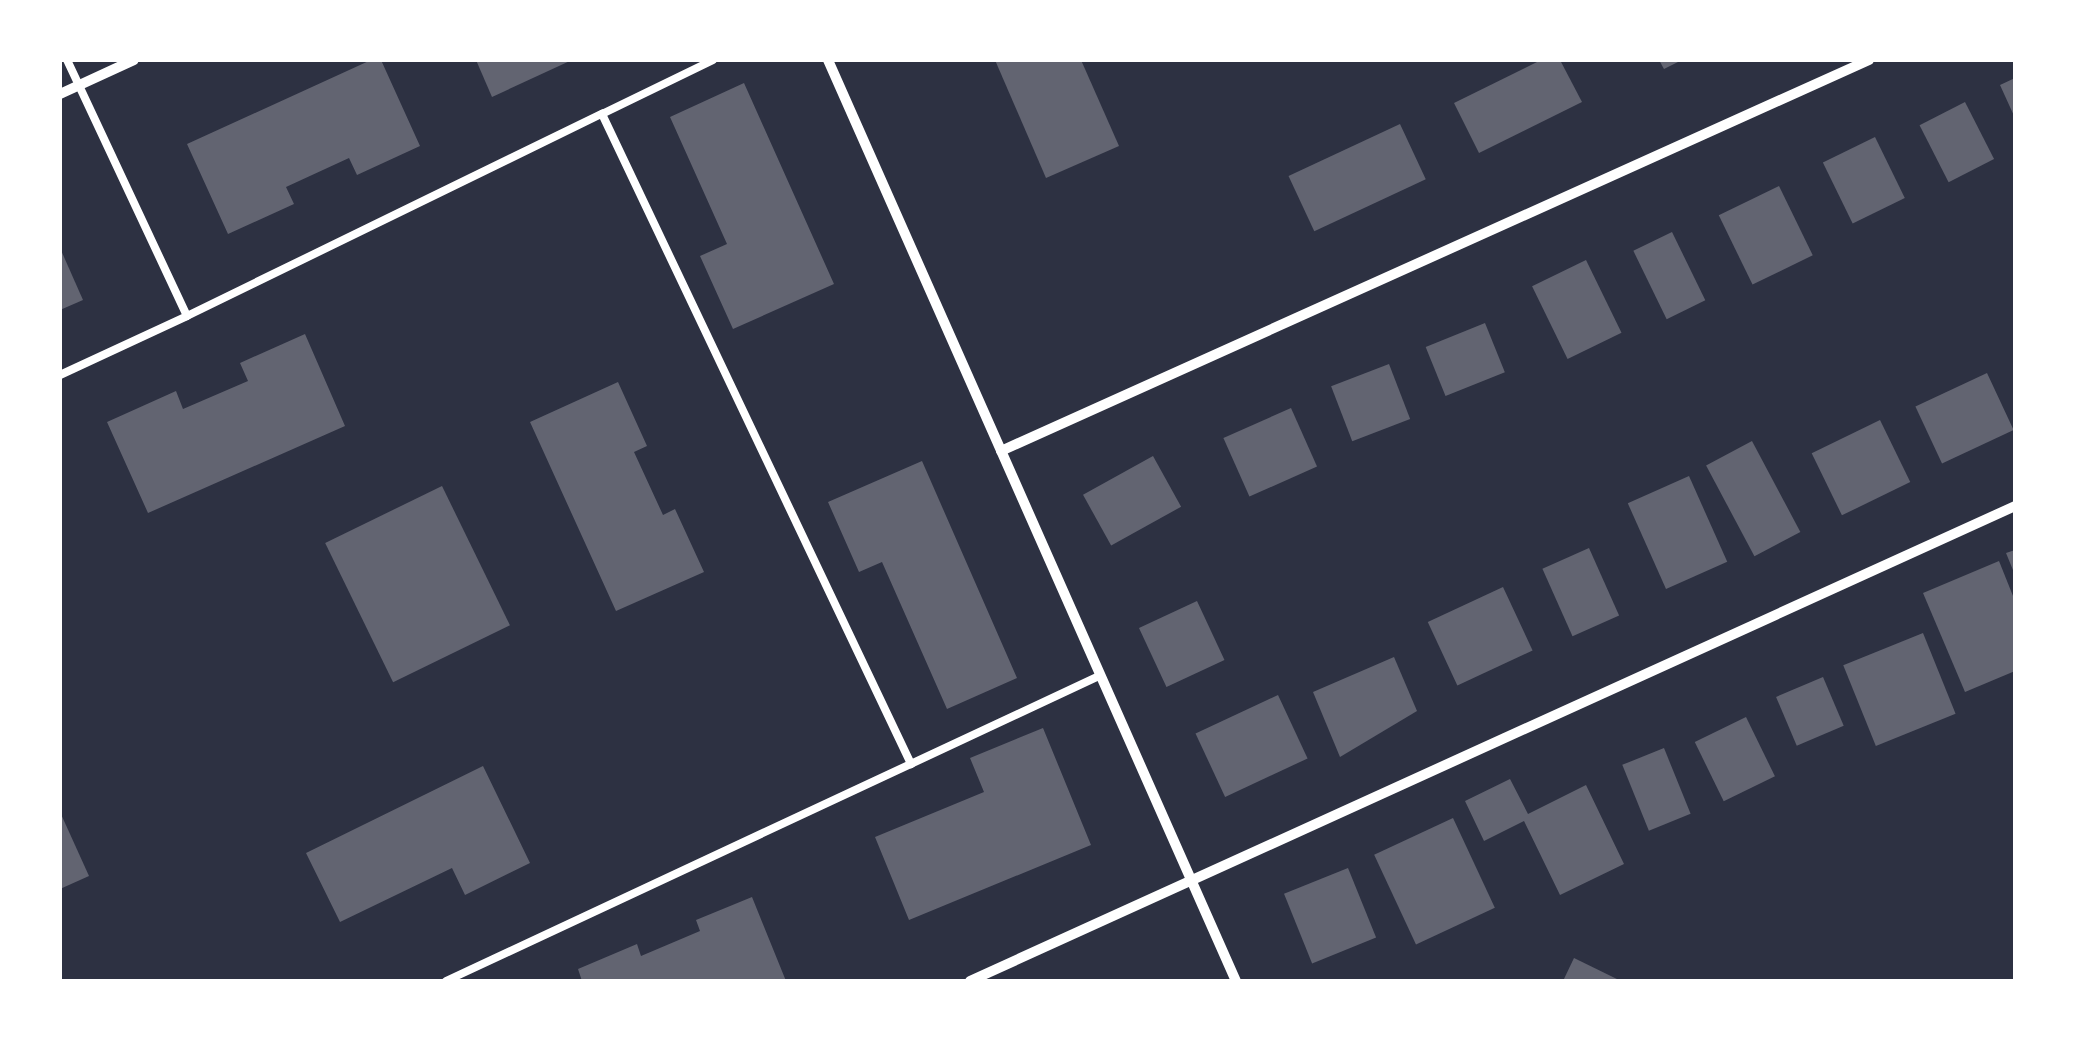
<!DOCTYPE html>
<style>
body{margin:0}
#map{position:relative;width:2075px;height:1041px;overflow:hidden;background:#2d3142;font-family:Lato,sans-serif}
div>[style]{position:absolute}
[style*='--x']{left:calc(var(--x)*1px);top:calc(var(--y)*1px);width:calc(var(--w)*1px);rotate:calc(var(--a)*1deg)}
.building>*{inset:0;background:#626471;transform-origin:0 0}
.service>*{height:8px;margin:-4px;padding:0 4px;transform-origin:4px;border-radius:4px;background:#fff}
.minor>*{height:10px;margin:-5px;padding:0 5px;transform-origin:5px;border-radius:5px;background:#fff}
span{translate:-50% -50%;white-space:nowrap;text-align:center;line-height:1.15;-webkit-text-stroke:8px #fff;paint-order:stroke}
.frame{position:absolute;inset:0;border:62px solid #fff;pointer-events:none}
</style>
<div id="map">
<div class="building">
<div style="clip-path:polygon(371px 60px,381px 60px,420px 146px,357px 175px,349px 158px,286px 187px,294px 204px,228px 234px,187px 144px)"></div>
<div style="clip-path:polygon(476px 60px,572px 60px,492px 97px)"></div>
<div style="clip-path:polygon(995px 60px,1081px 60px,1119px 146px,1046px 178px)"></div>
<div style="clip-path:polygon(1541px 60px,1560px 60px,1582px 102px,1479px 153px,1454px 103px)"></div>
<div style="clip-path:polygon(1659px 60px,1682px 60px,1664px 69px)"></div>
<div style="clip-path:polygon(2015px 78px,2015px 118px,2000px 85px)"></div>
<div style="clip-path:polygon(744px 83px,834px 284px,733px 329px,700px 256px,727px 244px,670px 117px)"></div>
<div style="left:1965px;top:102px;width:64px;height:51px;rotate:63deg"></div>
<div style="left:1400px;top:124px;width:61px;height:123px;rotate:65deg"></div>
<div style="left:1875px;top:137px;width:68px;height:58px;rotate:64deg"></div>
<div style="left:1779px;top:186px;width:77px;height:67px;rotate:64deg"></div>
<div style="left:1672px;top:232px;width:76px;height:43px;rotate:64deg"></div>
<div style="clip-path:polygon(60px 248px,83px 300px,60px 310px)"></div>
<div style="left:1586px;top:260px;width:81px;height:60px;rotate:64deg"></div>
<div style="left:1485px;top:323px;width:53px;height:64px;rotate:68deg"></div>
<div style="clip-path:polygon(305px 334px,345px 426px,148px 513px,107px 422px,176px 391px,183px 409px,248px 381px,240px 363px)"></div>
<div style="left:1389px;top:364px;width:59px;height:62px;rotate:69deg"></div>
<div style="left:1987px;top:373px;width:63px;height:79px;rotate:65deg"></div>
<div style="clip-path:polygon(618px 382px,647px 446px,634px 452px,663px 515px,675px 509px,704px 572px,616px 611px,530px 422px)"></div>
<div style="left:1291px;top:408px;width:64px;height:74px;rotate:66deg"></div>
<div style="left:1880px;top:420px;width:69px;height:76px;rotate:64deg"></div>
<div style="left:1752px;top:441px;width:103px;height:52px;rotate:62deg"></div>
<div style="left:1153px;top:456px;width:58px;height:80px;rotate:61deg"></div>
<div style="clip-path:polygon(922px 461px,1017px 678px,947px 709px,882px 562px,859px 572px,828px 502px)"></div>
<div style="left:1689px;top:476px;width:94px;height:67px;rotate:66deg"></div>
<div style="left:442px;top:486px;width:155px;height:130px;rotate:64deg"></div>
<div style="left:1589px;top:548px;width:74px;height:51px;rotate:66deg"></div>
<div style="clip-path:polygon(2015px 550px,2015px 575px,2006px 553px)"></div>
<div style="clip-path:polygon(1999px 561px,2015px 601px,2015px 671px,1965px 692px,1923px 593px)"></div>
<div style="left:1503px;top:587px;width:70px;height:83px;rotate:65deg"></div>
<div style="left:1197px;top:601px;width:65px;height:64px;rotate:65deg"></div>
<div style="left:1923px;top:633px;width:87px;height:86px;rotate:68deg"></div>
<div style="clip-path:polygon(1394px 657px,1417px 711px,1340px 757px,1313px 692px)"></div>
<div style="left:1823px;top:677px;width:53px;height:51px;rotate:67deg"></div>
<div style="left:1278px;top:695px;width:70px;height:91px;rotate:65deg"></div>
<div style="left:1746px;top:717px;width:66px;height:57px;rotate:64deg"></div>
<div style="clip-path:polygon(1043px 728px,1091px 845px,909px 920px,875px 837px,984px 792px,970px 758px)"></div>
<div style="left:1664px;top:748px;width:71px;height:45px;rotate:68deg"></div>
<div style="clip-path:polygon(483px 766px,530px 863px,465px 895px,452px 868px,340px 922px,306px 853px)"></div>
<div style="clip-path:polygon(1510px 779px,1528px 814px,1586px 785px,1624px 864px,1560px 895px,1524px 821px,1484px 841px,1465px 801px)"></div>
<div style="clip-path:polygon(60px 812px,89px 876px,60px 889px)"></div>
<div style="left:1453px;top:818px;width:99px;height:87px;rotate:65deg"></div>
<div style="left:1348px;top:868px;width:75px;height:69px;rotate:68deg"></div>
<div style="clip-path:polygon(752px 897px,786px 981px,582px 981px,578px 969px,637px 944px,641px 956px,700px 931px,696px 920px)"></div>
<div style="clip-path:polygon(1574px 958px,1621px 981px,1563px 981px)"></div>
</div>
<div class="service">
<div style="--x:602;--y:114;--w:123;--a:-25.9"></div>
<div style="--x:187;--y:316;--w:462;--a:-26"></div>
<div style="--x:602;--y:114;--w:720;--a:64.57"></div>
<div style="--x:60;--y:375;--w:140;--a:-24.9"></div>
<div style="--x:187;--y:316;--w:283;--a:-115.1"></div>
<div style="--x:446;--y:981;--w:718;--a:-25.03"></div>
</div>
<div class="minor">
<div style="--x:828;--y:60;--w:1007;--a:66.11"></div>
<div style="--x:60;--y:94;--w:81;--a:-24.7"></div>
<div style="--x:1001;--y:451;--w:952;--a:-24.25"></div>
<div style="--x:970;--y:981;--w:1148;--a:-24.44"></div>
</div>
<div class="frame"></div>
</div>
